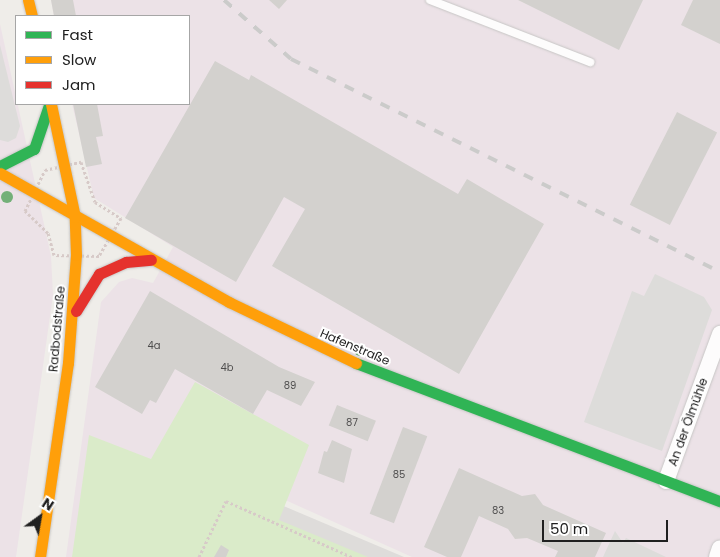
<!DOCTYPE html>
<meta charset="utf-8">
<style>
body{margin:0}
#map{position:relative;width:720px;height:557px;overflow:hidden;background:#efede9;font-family:Poppins,sans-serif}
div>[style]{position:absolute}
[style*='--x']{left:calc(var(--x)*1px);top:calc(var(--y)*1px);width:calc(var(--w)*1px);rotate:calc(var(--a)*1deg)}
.residential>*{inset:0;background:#dedcda}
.industrial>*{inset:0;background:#ece2e7}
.religious>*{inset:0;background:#dddcda}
.grass>*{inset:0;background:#daebc9}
.building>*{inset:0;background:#d3d1ce;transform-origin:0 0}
.path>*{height:3px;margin-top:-1.5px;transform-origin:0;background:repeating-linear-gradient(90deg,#d7cac8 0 2.5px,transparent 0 5px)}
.roads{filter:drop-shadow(0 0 1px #c7c6c5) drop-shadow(0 0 1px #c7c6c5)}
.lane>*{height:8px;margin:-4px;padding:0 4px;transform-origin:4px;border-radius:4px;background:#fdfcfc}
.street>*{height:16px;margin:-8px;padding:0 8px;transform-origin:8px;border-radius:8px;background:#fdfcfc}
.fast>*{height:11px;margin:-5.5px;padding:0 5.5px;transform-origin:5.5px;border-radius:5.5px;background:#30b455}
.slow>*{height:11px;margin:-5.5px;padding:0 5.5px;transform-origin:5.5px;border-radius:5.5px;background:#ff9f0a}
.jam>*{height:11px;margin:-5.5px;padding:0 5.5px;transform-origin:5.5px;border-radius:5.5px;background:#e5322d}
.rail>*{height:4px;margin-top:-2px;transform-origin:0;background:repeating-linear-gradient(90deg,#cbcbca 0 10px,transparent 0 20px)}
.trees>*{width:12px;height:12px;margin:-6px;border-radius:50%;background:#73b078}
span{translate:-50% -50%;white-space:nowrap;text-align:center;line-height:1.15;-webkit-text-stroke:4px #fff;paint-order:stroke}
.number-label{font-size:10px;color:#4d4c4c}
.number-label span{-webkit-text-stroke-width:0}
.street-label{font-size:12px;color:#202020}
.legend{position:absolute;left:15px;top:15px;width:175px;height:90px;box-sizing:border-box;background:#fff;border:1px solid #a6a6a6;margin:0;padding:6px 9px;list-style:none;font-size:15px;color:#202020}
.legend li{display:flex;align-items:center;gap:10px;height:25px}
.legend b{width:25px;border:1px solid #a6a6a6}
.north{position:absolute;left:15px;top:492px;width:50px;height:50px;-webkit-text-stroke:4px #fff;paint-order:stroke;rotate:32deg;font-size:14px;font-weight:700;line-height:20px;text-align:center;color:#202020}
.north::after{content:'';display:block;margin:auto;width:18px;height:22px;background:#202020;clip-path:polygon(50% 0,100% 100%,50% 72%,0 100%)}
.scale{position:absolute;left:542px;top:520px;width:126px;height:22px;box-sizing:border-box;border:2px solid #202020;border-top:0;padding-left:6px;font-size:15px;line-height:18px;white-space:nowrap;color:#202020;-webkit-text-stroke:4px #fff;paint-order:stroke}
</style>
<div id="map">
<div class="residential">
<div style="clip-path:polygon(215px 477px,404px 557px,178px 557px)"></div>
</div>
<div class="industrial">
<div style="clip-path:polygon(51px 0,720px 0,720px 557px,412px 557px,214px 468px,173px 557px,66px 557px,101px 302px,119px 282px,132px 278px,153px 283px,173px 247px,94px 198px,72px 104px,189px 104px,189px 16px,54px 16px)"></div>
<div style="clip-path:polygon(0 24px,51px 256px,53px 295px,16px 557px,0 557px)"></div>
</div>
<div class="religious">
<div style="clip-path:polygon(0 45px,20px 126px,16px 138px,8px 142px,0 140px)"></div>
<div style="clip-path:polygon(655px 274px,704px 297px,712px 310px,662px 451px,584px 422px,632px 291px,644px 296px)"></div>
<div style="clip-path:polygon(615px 531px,623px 543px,626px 538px,666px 557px,603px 557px)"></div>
</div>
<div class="grass">
<div style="clip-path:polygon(195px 382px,309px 445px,279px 520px,368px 557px,72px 557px,89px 435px,151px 459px)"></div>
</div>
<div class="building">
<div style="clip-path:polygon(51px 0,73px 0,76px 16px,54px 16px)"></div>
<div style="clip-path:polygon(269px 0,287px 0,279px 9px)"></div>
<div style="clip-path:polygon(518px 0,643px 0,619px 50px)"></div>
<div style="clip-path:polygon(693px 0,720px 0,720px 44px,681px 25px)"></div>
<div style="clip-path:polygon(215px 61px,249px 80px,251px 75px,458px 194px,467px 179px,544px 224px,459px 374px,272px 266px,305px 209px,284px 197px,236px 282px,125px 218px)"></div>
<div style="clip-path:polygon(73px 104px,97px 104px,103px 136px,96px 137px,102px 164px,86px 167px)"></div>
<div style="left:677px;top:112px;width:45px;height:104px;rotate:27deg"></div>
<div style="clip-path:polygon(150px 291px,279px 367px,315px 382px,301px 406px,267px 390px,253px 414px,175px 369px,156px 403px,150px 400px,142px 414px,95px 387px)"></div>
<div style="left:337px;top:405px;width:42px;height:22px;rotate:22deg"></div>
<div style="left:403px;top:427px;width:26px;height:93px;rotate:21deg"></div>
<div style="clip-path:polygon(332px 440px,352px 449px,344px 483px,318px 473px,324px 451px,327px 452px)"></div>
<div style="clip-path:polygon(459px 468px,522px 496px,535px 494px,543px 505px,606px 533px,595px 557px,555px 557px,558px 551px,527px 538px,515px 539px,508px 529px,479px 516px,461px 557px,447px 557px,424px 547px)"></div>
<div style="clip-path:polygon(221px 545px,229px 550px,226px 557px,214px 557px)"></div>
</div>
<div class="path">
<div style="--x:81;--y:162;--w:42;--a:70.7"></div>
<div style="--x:95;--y:202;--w:31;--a:32"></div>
<div style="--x:121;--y:218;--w:44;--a:120.1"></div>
<div style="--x:99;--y:256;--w:45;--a:-178.7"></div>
<div style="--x:54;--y:255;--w:23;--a:-105"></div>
<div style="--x:48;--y:233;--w:32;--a:-136"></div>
<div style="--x:25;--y:211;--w:46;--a:-64"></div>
<div style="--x:45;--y:170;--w:37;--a:-13"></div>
<div style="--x:199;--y:557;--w:62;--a:-64.3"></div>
<div style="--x:226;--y:501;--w:138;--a:24"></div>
</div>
<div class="roads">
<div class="lane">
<div style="--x:430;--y:0;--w:172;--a:21.2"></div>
</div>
<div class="street">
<div style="--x:666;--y:481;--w:157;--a:-69.8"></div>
<div style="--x:717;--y:557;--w:9;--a:-72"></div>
</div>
<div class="fast">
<div style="--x:0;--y:166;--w:38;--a:-27"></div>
<div style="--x:34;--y:149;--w:46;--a:-71.2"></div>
<div style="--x:356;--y:363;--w:389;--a:20.8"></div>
</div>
<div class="slow">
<div style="--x:28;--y:0;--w:16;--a:76"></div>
<div style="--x:0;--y:173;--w:263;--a:29.4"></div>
<div style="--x:229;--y:302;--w:141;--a:25.7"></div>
<div style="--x:40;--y:557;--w:196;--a:-81.8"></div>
<div style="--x:68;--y:363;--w:108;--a:-85.8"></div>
<div style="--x:76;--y:255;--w:38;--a:-92"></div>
<div style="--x:75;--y:217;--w:116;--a:-102"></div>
</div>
<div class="jam">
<div style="--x:76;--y:311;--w:44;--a:-58.1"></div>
<div style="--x:99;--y:274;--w:30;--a:-24"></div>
<div style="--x:126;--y:262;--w:25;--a:-5"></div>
</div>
</div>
<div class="rail">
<div style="--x:224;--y:0;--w:89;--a:41.4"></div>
<div style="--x:291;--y:59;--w:479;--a:26.4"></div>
</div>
<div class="trees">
<div style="left:7px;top:197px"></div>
<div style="left:360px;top:350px"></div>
</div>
<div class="number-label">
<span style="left:154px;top:346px">4a</span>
<span style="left:227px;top:368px">4b</span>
<span style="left:290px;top:386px">89</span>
<span style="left:352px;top:423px">87</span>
<span style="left:399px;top:475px">85</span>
<span style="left:498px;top:511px">83</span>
</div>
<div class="street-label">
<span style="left:57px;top:329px;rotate:-85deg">Radbodstraße</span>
<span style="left:355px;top:347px;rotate:23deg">Hafenstraße</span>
<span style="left:688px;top:422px;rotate:-70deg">An der Ölmühle</span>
</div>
<ul class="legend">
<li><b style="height:6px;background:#30b455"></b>Fast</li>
<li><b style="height:6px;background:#ff9f0a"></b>Slow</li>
<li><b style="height:6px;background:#e5322d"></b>Jam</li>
</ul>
<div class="north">N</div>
<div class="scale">50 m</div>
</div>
